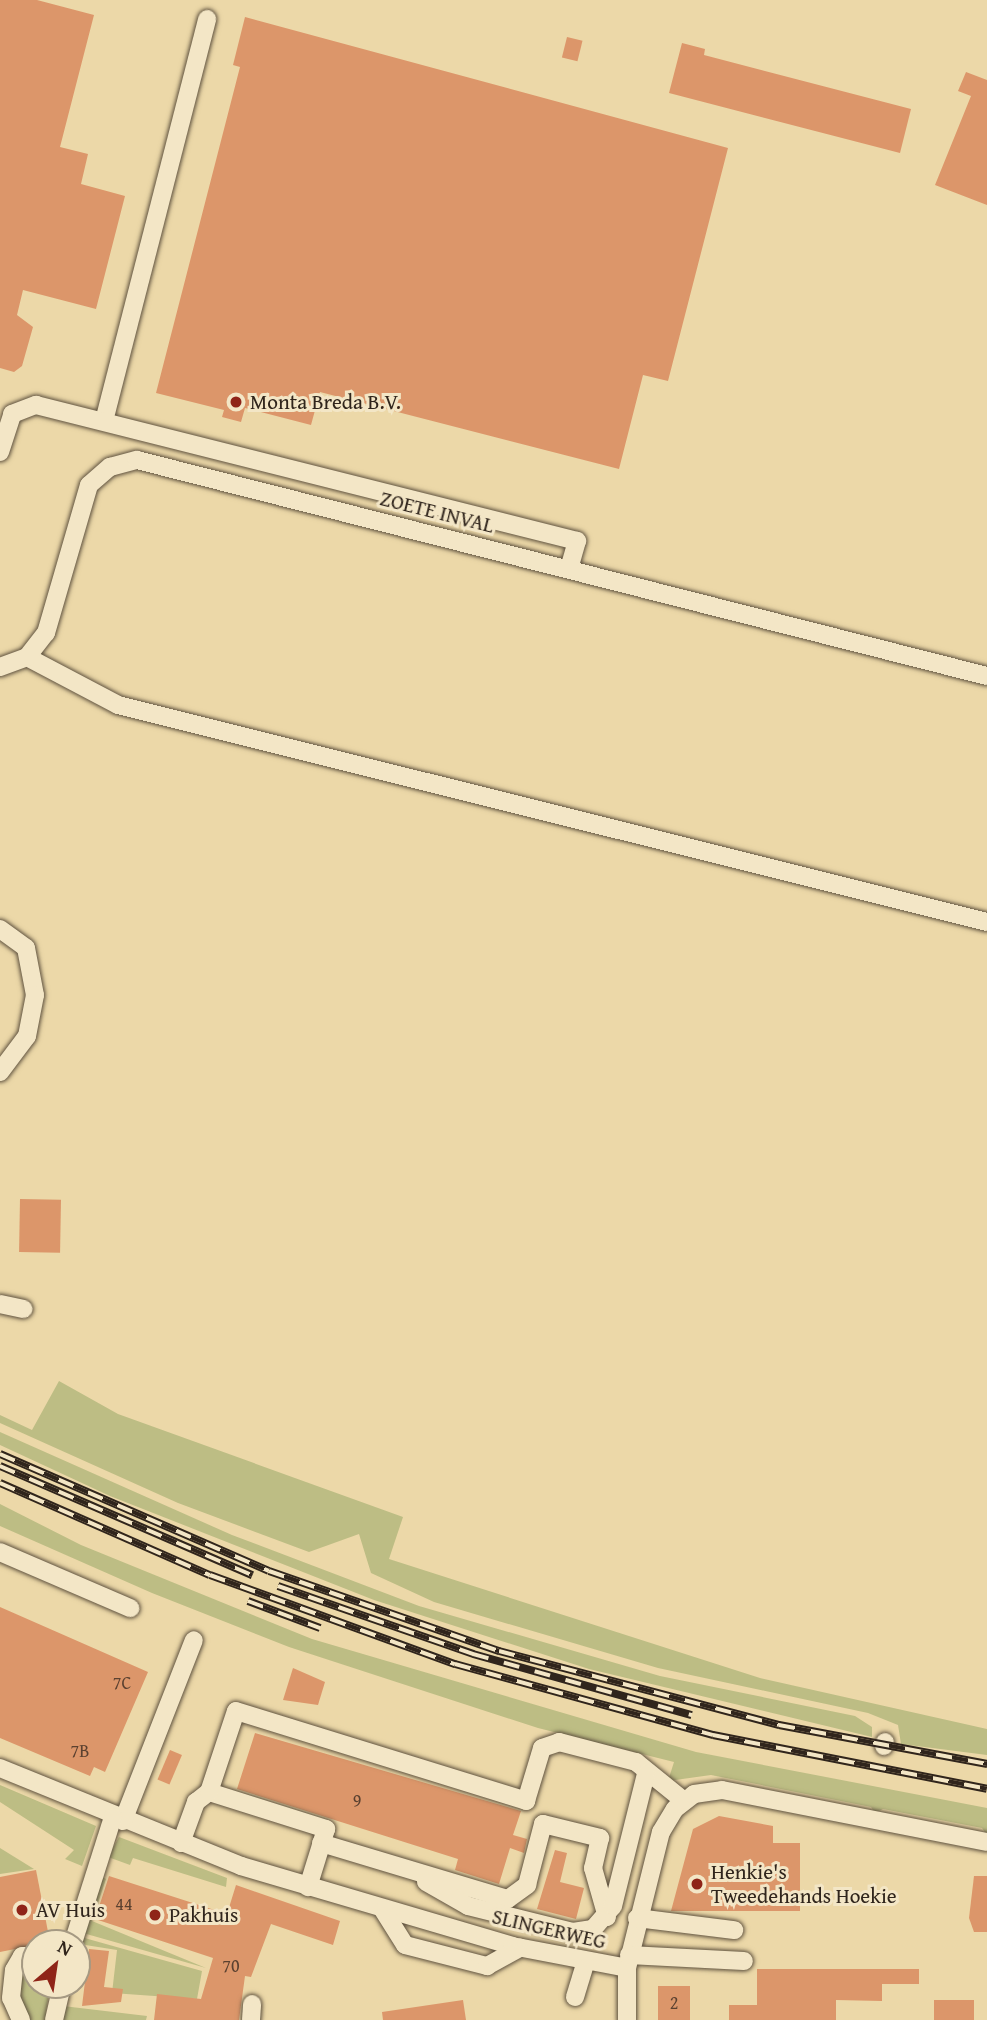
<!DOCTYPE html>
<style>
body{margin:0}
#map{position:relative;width:987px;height:2020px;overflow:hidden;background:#ecd8a8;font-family:"Gentium Book Plus",serif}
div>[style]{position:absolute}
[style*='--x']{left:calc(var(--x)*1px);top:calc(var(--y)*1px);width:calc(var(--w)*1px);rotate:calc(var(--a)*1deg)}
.green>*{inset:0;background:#bdbd84}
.building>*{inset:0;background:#dc966a;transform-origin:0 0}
.roads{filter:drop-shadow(0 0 2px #5f523f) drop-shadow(0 0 2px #5f523f)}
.minor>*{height:18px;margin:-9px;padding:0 9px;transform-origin:9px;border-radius:9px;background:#f3e6c6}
.rail>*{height:8px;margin-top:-4px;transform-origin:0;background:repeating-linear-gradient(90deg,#f3e6c6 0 16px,#30251c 0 32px);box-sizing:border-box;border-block:2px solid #30251c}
.dots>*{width:19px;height:19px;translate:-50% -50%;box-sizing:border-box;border:4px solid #f3e6c6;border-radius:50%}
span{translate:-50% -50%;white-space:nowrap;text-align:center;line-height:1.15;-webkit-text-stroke:6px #f3e6c6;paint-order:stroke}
.number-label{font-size:18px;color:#5b4130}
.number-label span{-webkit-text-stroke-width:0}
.poi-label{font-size:21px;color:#30251c}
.left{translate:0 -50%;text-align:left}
.street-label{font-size:21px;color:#30251c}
.north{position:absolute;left:21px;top:1929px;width:70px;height:70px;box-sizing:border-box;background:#f3e6c6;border:2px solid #a59982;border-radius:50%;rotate:29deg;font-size:19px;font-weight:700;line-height:28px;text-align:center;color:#30251c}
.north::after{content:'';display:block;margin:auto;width:24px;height:32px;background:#8f2418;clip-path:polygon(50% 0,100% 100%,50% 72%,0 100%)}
</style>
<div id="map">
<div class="green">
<div style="clip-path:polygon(59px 1381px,118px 1414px,403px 1517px,389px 1559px,760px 1678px,987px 1729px,987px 1755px,901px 1744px,898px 1725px,868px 1713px,658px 1668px,434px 1602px,371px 1573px,359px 1534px,309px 1552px,178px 1503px,0 1423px,0 1415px,32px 1430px)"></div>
<div style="clip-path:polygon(0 1432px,232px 1535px,419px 1606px,660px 1676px,855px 1716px,872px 1727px,872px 1737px,589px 1669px,374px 1600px,110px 1496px,0 1445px)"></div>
<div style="clip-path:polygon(0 1504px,81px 1545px,312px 1639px,696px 1752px,987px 1808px,987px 1835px,982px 1828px,883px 1809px,875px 1813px,871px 1807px,711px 1775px,668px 1781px,674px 1762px,538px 1728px,289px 1647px,152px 1593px,0 1526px)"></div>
<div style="clip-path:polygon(0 1785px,96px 1826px,82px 1866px,65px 1859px,74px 1850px,0 1802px)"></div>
<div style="clip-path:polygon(119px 1837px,227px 1878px,226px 1887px,133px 1858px,130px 1865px,108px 1857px)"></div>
<div style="clip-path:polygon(0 1848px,34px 1869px,0 1874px)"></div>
<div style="clip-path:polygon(99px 1875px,106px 1879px,92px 1921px,206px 1968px,83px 1933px)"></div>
<div style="clip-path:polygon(81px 1937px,202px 1971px,197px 1999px,112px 1993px,117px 1950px,79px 1944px)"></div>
<div style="clip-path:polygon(35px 1963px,35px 1985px,50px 1985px,45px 2020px,28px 2020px,18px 2000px,22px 1972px)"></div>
<div style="clip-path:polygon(63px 2006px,147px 2016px,146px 2020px,60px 2020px)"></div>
</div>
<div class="building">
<div style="clip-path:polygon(0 0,37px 0,94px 15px,60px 147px,88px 154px,81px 184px,125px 196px,96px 309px,23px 290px,17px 315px,33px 327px,22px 366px,14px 372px,0 368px)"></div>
<div style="clip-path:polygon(245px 17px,728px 148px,668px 381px,643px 375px,619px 469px,320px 392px,311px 425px,245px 408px,241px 422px,222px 417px,224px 410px,156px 393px,240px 67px,233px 65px)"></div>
<div style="left:567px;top:37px;width:16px;height:21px;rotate:14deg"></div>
<div style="clip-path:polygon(682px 43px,705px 49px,704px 55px,911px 109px,900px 153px,669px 93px)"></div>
<div style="clip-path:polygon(966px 72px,987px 80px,987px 205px,935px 185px,971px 96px,958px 91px)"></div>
<div style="left:20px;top:1199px;width:41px;height:53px;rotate:1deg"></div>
<div style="clip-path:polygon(0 1607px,148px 1672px,105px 1772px,94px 1767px,90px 1776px,0 1738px)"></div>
<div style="clip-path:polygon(293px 1668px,325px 1682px,318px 1705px,283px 1700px)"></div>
<div style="clip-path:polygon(255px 1733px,521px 1811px,513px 1835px,527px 1839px,524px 1853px,510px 1848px,499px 1884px,455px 1870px,458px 1859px,237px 1789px)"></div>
<div style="left:170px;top:1750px;width:13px;height:32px;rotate:23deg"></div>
<div style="clip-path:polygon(719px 1816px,773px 1826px,773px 1843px,800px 1843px,800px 1911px,671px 1911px,693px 1829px)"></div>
<div style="clip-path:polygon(555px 1850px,567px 1853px,560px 1882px,584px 1888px,576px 1919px,537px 1909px)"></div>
<div style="clip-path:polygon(36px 1870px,50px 1942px,0 1952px,0 1877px)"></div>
<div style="clip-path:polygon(109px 1876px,227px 1914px,236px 1885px,340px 1921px,333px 1945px,271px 1924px,251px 1977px,245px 1976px,239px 2020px,154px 2020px,157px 1994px,201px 1999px,213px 1958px,95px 1919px)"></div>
<div style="clip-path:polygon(974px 1876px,987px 1876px,987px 1932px,974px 1932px,969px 1918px)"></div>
<div style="clip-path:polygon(89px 1949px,109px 1951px,104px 1987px,123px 1989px,121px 2002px,82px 2006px)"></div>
<div style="clip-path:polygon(757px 1969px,919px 1969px,919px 1984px,882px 1984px,882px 2001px,836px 2000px,836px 2020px,729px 2020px,729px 2005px,757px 2005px)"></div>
<div style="left:658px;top:1986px;width:32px;height:34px"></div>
<div style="clip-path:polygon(463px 2000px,466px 2020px,383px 2020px,382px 2012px)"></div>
<div style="left:934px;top:2000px;width:40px;height:20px"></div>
</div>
<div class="roads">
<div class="minor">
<div style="--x:104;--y:421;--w:415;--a:-75.6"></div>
<div style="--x:0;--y:452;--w:40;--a:-72"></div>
<div style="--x:12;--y:414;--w:26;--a:-21"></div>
<div style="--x:36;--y:405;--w:558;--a:14.11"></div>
<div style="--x:577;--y:541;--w:29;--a:106"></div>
<div style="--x:27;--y:657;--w:103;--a:27.8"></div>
<div style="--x:118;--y:705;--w:896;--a:14.02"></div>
<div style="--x:0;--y:667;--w:29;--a:-20"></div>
<div style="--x:27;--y:657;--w:31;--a:-52"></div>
<div style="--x:46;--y:633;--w:154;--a:-73.8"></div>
<div style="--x:89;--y:485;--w:28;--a:-41"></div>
<div style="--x:110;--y:467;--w:28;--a:-15"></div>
<div style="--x:137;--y:460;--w:877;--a:14.26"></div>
<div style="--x:0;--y:929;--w:32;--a:36"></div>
<div style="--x:26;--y:948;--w:48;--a:79.2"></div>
<div style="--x:35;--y:995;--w:42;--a:101"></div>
<div style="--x:27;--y:1036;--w:45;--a:126.9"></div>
<div style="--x:0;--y:1304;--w:24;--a:12"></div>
<div style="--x:0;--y:1552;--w:142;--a:23.3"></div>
<div style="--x:884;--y:1746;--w:4;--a:-76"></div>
<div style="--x:0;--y:1768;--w:260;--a:22.1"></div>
<div style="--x:241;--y:1866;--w:283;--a:16.4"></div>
<div style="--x:512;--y:1946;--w:117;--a:10.8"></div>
<div style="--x:627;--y:1968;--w:140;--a:-76"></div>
<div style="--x:661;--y:1832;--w:27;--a:-59"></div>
<div style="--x:675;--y:1809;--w:24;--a:-38"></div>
<div style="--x:694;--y:1794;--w:28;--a:-8"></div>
<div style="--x:722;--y:1790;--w:270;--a:11.1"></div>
<div style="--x:209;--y:1792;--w:123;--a:17.5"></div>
<div style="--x:326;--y:1829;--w:61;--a:107.2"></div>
<div style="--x:123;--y:1821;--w:194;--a:-68.6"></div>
<div style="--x:181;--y:1843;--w:44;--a:-69.9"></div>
<div style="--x:196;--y:1802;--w:16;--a:-38"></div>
<div style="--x:209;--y:1792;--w:85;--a:-71.6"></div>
<div style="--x:236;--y:1711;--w:304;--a:17.2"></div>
<div style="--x:526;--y:1801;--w:55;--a:-73.2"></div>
<div style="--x:542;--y:1748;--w:18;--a:-19"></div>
<div style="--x:559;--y:1742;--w:80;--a:14.6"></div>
<div style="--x:636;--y:1762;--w:60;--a:39"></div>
<div style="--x:321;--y:1843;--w:195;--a:16.7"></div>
<div style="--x:508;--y:1899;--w:24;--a:-36"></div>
<div style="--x:527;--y:1885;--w:63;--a:-75.3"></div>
<div style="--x:543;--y:1824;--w:59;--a:13.8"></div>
<div style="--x:600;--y:1838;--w:31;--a:103"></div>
<div style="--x:593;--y:1868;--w:51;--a:74.1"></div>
<div style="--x:426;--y:1882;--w:48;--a:29.7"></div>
<div style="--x:468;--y:1906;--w:108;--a:13.9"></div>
<div style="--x:573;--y:1932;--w:20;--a:-9"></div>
<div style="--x:593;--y:1929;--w:30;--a:-49"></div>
<div style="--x:613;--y:1906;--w:136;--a:-76"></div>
<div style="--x:383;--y:1910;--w:41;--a:57.8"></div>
<div style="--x:405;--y:1945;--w:85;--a:14.4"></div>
<div style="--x:487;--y:1966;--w:38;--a:-29"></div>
<div style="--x:637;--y:1918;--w:98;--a:7.1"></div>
<div style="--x:73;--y:1943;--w:132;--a:-72.4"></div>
<div style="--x:629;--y:1955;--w:115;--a:3"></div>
<div style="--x:627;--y:1968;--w:52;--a:90"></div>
<div style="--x:575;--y:1997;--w:34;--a:-73"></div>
<div style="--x:21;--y:2020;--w:24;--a:-114"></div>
<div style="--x:11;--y:1998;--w:28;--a:-84"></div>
<div style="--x:14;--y:1970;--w:16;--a:-60"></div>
<div style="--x:22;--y:1956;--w:13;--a:0"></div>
<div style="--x:54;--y:2020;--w:36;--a:-77"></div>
<div style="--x:251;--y:2020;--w:16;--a:-86"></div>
</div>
</div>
<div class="rail">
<div style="--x:0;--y:1454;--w:293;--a:23.5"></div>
<div style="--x:269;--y:1571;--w:244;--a:19.2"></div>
<div style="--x:499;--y:1651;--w:290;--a:14.8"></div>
<div style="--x:779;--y:1725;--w:212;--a:10.6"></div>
<div style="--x:0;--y:1466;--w:275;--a:23.4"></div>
<div style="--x:0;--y:1483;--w:229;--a:23.7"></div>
<div style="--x:210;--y:1575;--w:261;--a:20"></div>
<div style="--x:455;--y:1664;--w:268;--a:15.4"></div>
<div style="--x:713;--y:1735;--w:279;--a:11.1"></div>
<div style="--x:278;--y:1586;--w:207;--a:19.2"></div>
<div style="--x:473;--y:1654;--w:227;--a:15.6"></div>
<div style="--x:248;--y:1601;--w:77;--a:20.6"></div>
</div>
<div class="dots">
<div style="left:236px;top:402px;background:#8f2418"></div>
<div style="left:697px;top:1884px;background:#8f2418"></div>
<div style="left:22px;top:1910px;background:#8f2418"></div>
<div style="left:155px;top:1915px;background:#8f2418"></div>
</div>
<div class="number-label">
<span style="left:122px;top:1683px">7C</span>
<span style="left:80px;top:1751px">7B</span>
<span style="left:357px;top:1801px">9</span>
<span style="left:124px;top:1904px">44</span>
<span style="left:231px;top:1966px">70</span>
<span style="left:674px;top:2003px">2</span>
</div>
<div class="poi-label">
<span class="left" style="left:250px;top:402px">Monta Breda B.V.</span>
<span class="left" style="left:711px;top:1884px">Henkie's<br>Tweedehands Hoekie</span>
<span class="left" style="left:36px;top:1910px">AV Huis</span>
<span class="left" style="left:169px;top:1915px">Pakhuis</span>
</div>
<div class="street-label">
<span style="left:437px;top:512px;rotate:14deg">ZOETE INVAL</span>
<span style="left:549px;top:1929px;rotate:13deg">SLINGERWEG</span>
</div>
<div class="north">N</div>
</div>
